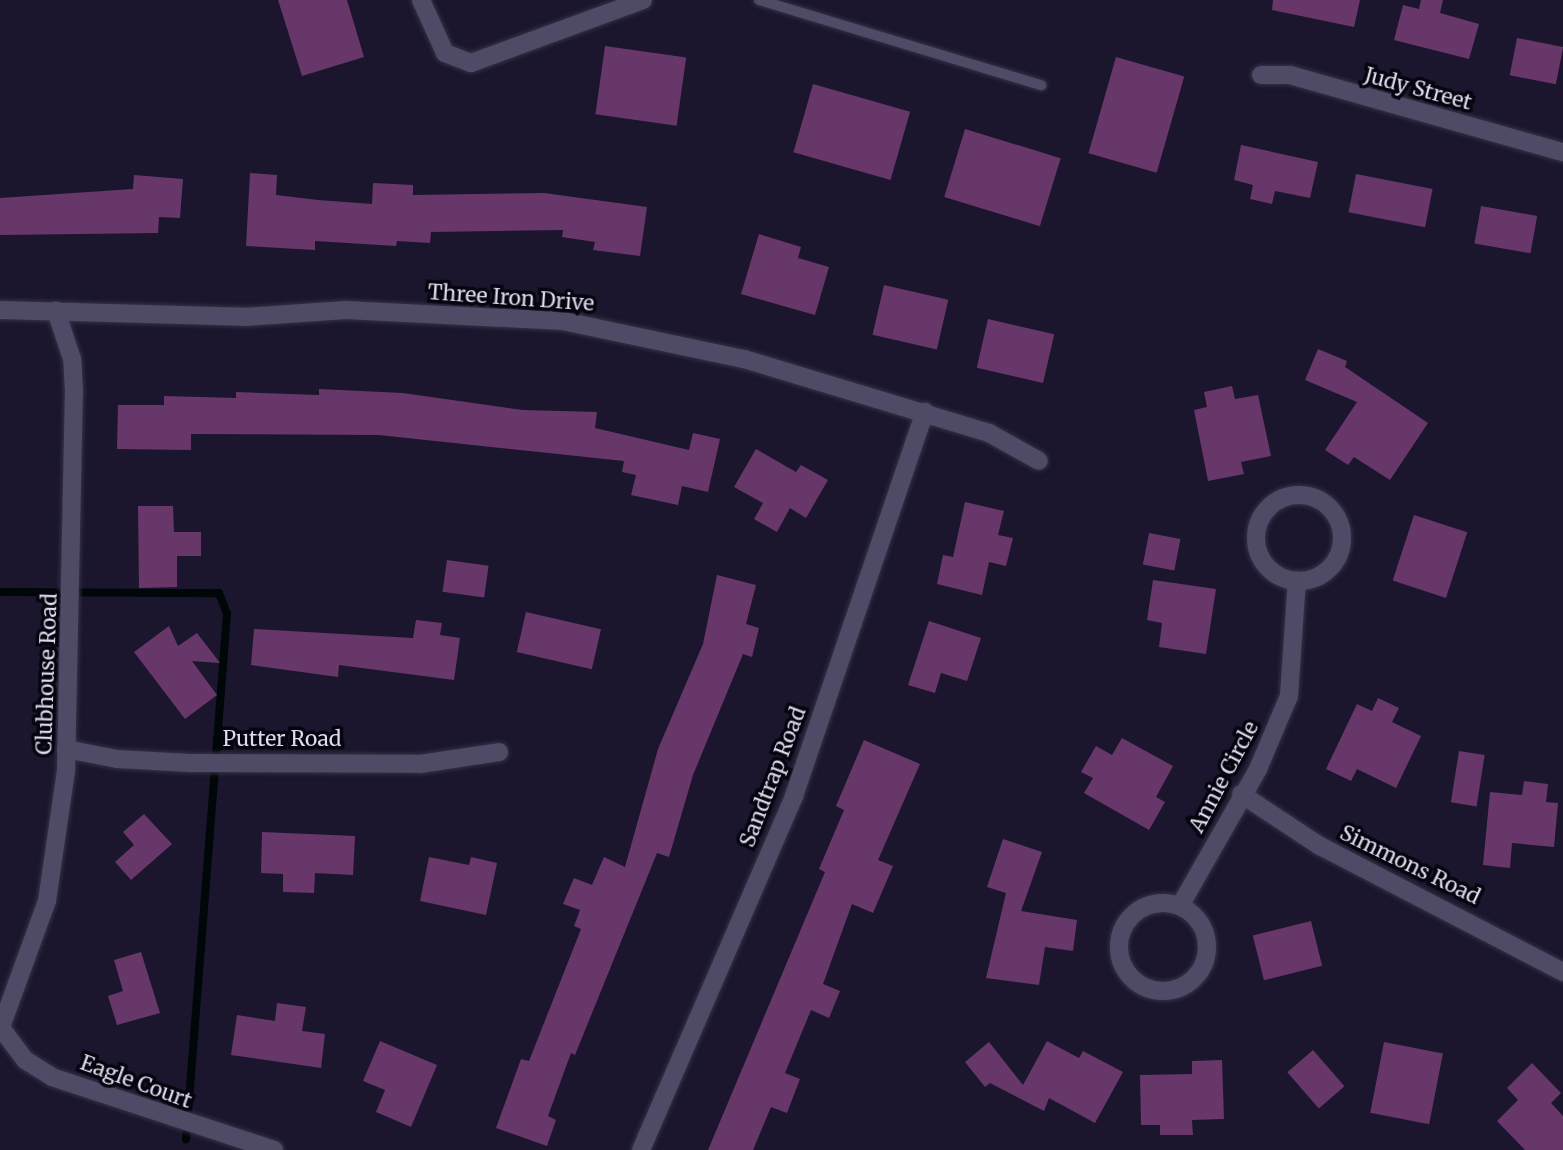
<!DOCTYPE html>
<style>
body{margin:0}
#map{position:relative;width:1563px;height:1150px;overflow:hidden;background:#1b162e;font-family:Merriweather,serif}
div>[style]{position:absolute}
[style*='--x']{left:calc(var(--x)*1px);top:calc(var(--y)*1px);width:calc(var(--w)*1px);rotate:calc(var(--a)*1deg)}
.stream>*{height:8px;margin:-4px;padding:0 4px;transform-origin:4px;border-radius:4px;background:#000708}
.building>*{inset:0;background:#67376a;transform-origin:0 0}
.roads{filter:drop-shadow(0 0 2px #353245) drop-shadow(0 0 2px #353245)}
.lane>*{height:10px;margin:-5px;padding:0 5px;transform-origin:5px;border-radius:5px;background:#4f4b67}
.street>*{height:18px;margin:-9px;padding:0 9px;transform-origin:9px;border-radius:9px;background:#4f4b67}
.street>.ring{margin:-9px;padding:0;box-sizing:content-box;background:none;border:18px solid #4f4b67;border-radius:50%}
span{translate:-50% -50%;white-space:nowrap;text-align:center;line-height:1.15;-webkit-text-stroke:7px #06040e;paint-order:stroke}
.street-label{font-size:21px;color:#dddbed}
</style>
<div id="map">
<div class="stream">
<div style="--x:0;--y:592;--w:219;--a:0.3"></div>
<div style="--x:219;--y:593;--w:22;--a:69"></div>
<div style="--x:227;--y:614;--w:527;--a:94.47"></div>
</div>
<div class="building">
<div style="clip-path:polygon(278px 0,347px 0,364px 57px,302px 76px)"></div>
<div style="clip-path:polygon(1273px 0,1360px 0,1354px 27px,1272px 10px)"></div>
<div style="clip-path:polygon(1421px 0,1443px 0,1440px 13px,1479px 24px,1469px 59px,1394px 40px,1403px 5px,1419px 9px)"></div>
<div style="left:1517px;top:38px;width:47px;height:38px;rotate:11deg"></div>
<div style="left:605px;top:46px;width:82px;height:69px;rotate:8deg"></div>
<div style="left:1116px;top:57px;width:71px;height:100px;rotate:16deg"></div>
<div style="left:813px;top:84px;width:101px;height:71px;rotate:16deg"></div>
<div style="left:965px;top:129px;width:100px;height:71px;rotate:17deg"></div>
<div style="clip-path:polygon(1241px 145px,1318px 162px,1310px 198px,1275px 191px,1272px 204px,1250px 199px,1253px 185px,1234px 180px)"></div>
<div style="clip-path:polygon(250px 173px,277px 175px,276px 195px,318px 200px,372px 204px,373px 183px,413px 185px,413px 195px,544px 193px,647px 207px,640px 256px,593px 250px,595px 242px,562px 237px,563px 230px,431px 232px,430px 243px,397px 241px,396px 246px,315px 241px,315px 250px,246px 246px)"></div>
<div style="left:1356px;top:174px;width:78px;height:39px;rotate:11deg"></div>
<div style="clip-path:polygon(134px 175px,183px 179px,180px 218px,159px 217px,158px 233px,0 235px,0 198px,133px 189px)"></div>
<div style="left:1481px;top:206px;width:57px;height:38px;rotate:10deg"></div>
<div style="clip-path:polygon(759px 234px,801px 247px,798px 258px,829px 267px,815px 315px,741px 294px)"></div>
<div style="left:884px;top:285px;width:66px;height:51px;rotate:13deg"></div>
<div style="left:988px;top:319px;width:68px;height:50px;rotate:13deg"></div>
<div style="clip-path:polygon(1318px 349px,1347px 361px,1345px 367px,1428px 423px,1390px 480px,1354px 457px,1348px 465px,1325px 450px,1357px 402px,1305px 380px)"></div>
<div style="clip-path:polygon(1232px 386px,1235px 399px,1258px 395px,1271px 456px,1241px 462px,1244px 474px,1208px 481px,1194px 410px,1207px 407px,1204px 392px)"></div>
<div style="clip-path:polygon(319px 389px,403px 393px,523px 410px,597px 412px,595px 428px,689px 450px,693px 433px,720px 439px,708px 492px,682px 486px,678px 505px,631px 495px,636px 475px,622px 472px,624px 461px,379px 435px,191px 434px,191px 450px,117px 449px,118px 405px,164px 405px,164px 396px,236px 398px,236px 392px,319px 395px)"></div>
<div style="clip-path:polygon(756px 449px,796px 472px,801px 465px,828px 480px,806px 518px,790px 508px,777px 532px,754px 519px,763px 503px,734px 487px)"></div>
<div style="clip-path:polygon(965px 502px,1004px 511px,998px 535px,1013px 538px,1006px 566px,989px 562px,982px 595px,937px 584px,943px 555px,953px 557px)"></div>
<div style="clip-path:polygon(138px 506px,173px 506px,174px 532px,201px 532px,201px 556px,177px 556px,177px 587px,139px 588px)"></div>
<div style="left:1414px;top:515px;width:56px;height:69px;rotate:18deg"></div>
<div style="left:1149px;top:533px;width:32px;height:32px;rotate:11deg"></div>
<div style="left:447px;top:560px;width:42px;height:32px;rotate:8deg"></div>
<div style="clip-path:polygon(717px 575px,756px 585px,746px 624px,759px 628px,752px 657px,743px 654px,693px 775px,669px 857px,657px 853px,575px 1055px,571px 1053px,548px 1116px,556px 1120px,547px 1146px,496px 1128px,521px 1059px,529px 1061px,581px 929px,574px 926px,580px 910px,563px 904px,574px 878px,592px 885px,604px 857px,625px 867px,658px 749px,703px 644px)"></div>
<div style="clip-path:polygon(1153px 580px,1216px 589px,1206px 654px,1159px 647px,1162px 623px,1147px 620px)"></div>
<div style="left:526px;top:612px;width:77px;height:41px;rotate:13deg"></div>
<div style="clip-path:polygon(416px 620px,442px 623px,440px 635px,460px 638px,454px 680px,339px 665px,338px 677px,251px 665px,254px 629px,413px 638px)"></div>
<div style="clip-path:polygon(929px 621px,981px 638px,967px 681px,941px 673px,935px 693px,908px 685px)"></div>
<div style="clip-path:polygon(169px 626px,178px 646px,197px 633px,220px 663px,192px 661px,217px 695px,185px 719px,134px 652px)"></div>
<div style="clip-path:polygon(1378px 698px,1399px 708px,1392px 722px,1421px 736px,1396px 788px,1357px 769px,1351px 781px,1326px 769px,1357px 704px,1372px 711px)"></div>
<div style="clip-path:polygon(1122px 738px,1173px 766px,1156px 797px,1165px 802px,1149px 830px,1084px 793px,1093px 778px,1081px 772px,1096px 746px,1112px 755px)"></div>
<div style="clip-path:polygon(864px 740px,920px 764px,878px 860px,893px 866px,873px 913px,852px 904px,823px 984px,840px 991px,829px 1018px,811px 1010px,785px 1073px,800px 1079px,787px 1113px,771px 1107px,753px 1150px,708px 1150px,825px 872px,819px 869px,844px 810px,836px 806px)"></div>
<div style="left:1459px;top:751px;width:26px;height:52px;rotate:9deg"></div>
<div style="clip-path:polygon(1524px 781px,1548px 784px,1546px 802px,1558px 803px,1554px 847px,1512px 843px,1510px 868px,1483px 865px,1490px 792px,1522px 795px)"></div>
<div style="clip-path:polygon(144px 814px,172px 844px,131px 880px,115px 862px,134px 845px,123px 832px)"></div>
<div style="clip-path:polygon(262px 832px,355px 836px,353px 875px,315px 873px,314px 893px,283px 892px,283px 874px,261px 873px)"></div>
<div style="clip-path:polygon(1003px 839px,1042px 852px,1021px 911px,1077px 920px,1073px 951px,1045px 947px,1039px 985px,986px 978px,1006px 893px,987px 887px)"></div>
<div style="clip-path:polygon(429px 857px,469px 865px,471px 857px,497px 863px,486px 915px,420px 901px)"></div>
<div style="left:1311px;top:921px;width:46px;height:60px;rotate:76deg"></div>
<div style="clip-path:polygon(141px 952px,160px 1013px,117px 1025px,108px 996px,123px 991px,114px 960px)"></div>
<div style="clip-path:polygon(277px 1003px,306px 1007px,302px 1031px,325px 1034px,321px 1068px,231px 1055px,237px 1015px,275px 1021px)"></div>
<div style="clip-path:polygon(380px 1041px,437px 1065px,411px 1127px,376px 1112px,385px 1090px,363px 1081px)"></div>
<div style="clip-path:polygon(1047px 1041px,1079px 1058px,1083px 1051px,1123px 1072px,1095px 1123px,1049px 1098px,1044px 1111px,990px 1083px,985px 1087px,965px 1062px,989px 1042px,1023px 1085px)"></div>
<div style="left:1384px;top:1042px;width:60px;height:72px;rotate:11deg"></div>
<div style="left:1313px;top:1050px;width:48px;height:34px;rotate:49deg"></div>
<div style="clip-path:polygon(1222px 1060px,1224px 1119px,1192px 1120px,1193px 1135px,1160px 1135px,1160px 1125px,1141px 1125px,1140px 1075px,1192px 1074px,1192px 1061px)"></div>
<div style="clip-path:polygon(1532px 1063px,1561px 1093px,1551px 1103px,1563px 1116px,1563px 1150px,1525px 1150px,1497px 1121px,1518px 1100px,1507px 1088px)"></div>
</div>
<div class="roads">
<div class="lane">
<div style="--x:759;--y:0;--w:295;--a:16.8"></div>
</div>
<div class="street">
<div style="--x:421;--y:0;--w:58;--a:65.6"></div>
<div style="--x:445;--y:53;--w:28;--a:21"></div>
<div style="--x:471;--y:63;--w:183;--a:-20.1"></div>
<div style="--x:1261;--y:75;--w:29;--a:0"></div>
<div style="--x:1290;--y:75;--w:284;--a:15.8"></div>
<div style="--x:0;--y:310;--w:245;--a:1.6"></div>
<div style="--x:245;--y:317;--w:101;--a:-4"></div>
<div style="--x:346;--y:310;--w:217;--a:2.9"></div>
<div style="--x:563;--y:321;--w:185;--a:11.9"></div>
<div style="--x:744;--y:359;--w:256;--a:16.8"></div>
<div style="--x:989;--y:433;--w:57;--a:29.2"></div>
<div class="ring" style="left:1256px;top:495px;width:68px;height:68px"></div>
<div style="--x:66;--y:749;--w:52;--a:11.1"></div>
<div style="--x:117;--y:759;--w:73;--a:3.1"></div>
<div style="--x:190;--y:763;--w:230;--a:0.2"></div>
<div style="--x:420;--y:764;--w:80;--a:-8.6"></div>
<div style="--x:1241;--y:794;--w:95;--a:33.4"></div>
<div style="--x:1320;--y:846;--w:274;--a:27.4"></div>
<div class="ring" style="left:1119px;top:903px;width:70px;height:70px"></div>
<div style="--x:1180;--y:906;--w:158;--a:-60.3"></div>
<div style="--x:1258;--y:769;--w:79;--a:-67"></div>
<div style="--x:1289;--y:696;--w:116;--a:-86.1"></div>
<div style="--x:1;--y:1028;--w:40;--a:53"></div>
<div style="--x:25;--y:1060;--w:32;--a:32"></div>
<div style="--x:52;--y:1077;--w:234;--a:18.2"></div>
<div style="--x:0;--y:1030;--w:137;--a:-70"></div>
<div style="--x:47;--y:901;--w:132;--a:-81.7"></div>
<div style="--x:66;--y:770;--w:378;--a:-88.8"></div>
<div style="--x:74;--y:392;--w:33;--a:-93"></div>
<div style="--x:72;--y:359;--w:51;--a:-108.4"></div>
<div style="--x:641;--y:1150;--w:386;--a:-66.6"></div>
<div style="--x:794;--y:796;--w:406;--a:-71.2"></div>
</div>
</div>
<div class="street-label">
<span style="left:1418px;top:89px;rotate:15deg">Judy Street</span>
<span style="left:511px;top:298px;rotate:4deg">Three Iron Drive</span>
<span style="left:47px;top:674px;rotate:-88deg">Clubhouse Road</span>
<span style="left:282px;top:739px">Putter Road</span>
<span style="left:773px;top:777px;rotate:-69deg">Sandtrap Road</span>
<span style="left:1224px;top:777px;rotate:-62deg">Annie Circle</span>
<span style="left:1410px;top:865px;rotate:26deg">Simmons Road</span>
<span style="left:136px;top:1082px;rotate:20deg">Eagle Court</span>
</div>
</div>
